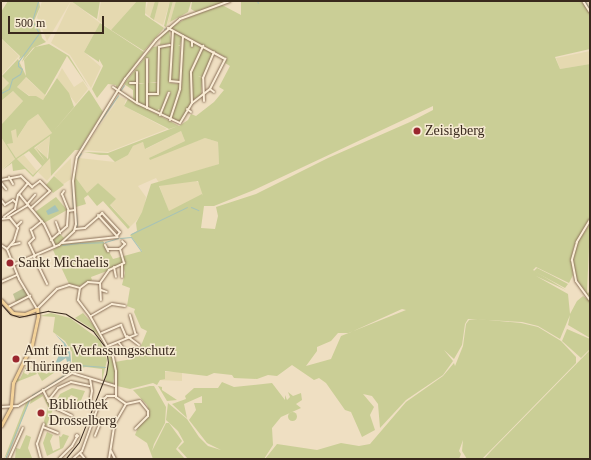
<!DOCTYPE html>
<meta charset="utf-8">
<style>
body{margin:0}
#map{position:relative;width:591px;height:460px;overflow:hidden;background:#efdfc2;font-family:"Times New Roman",serif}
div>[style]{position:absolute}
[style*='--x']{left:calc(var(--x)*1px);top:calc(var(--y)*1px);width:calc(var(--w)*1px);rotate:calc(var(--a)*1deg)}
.farmland>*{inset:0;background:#e5d9b0}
.green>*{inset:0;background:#cace96;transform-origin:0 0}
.round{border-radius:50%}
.cemetery>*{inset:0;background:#bfc295}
.water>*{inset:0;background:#a5c2b8}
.stream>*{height:1px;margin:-0.5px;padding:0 0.5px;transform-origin:0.5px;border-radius:0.5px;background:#a5c2b8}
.roads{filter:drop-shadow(0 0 1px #8a7059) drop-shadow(0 0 1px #8a7059)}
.minor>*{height:2px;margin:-1px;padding:0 1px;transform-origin:1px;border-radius:1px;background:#faedd6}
.major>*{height:3px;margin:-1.5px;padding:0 1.5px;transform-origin:1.5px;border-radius:1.5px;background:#f3d299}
.tram>*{height:1px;margin:-0.5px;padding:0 0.5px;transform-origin:0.5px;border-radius:0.5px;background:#39291d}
.dots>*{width:11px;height:11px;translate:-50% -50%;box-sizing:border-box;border:2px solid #f6ead2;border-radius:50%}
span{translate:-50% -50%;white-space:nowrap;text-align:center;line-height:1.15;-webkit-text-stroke:3px #f6ead2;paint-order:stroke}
.poi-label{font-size:14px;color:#39291d}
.left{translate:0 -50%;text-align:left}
.frame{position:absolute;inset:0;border:2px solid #39291d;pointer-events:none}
.scale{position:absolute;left:8px;top:16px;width:96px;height:18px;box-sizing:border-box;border:2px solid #39291d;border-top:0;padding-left:5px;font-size:12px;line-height:14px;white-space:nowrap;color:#39291d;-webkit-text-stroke:3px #f6ead2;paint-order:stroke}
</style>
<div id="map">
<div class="farmland">
<div style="clip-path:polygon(42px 1px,71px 1px,47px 41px,37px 17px)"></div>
<div style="clip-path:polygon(71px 1px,100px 23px,84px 52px,101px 67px,91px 88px,70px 55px,51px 43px)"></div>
<div style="clip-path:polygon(101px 1px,137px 1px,111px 30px,98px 20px)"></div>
<div style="clip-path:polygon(148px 1px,155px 1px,150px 17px,145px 13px)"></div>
<div style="clip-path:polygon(159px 1px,170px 1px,163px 25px,154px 20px)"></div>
<div style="clip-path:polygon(173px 1px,176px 1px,170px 22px,167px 25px)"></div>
<div style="clip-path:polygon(1px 38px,19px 56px,1px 76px)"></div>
<div style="clip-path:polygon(590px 51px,590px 64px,560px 69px,556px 58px)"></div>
<div style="clip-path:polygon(62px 68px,74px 87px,83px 81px,88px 89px,76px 104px,57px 78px)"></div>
<div style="clip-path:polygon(2px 76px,9px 83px,1px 91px,1px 77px)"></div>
<div style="clip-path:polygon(25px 77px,46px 96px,43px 100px,30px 96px,17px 87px)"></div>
<div style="clip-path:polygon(13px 91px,23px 101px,1px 125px,1px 101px)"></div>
<div style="clip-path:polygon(118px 96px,126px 99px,124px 106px,167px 129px,108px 152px,83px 150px,115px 104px)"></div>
<div style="clip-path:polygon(38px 114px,52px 133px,16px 158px,7px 144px,11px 131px,16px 128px,18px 137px,28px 121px)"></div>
<div style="clip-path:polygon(181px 131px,185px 141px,149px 158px,205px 138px,218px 142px,219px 164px,159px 183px,156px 178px,138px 186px,146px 197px,144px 209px,138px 219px,130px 227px,110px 204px,115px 199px,98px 183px,87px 193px,76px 178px,79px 158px,115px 162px,128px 155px,133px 146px,143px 142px,146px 149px)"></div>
<div style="clip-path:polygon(50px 136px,47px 159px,37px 147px,46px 161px,34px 149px)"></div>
<div style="clip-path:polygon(1px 137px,15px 159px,1px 170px)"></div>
<div style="clip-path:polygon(24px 155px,37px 171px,34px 175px,17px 159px)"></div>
<div style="clip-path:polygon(50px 157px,51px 176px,47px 181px,38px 172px)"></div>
<div style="clip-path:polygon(71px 158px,71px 179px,62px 185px,54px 175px)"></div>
<div style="clip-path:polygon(196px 181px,200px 184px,203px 196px,169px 212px,159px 185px)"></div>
<div style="clip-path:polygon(153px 372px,182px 372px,182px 381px,157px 380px)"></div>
</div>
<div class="green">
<div style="clip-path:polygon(8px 1px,39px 1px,40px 7px,34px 21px,37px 26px,39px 24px,42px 38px,46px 42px,33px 48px,22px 62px,24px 56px,19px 59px,20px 56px,1px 38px,1px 12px)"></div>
<div style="clip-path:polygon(71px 1px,100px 1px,97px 19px,85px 11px)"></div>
<div style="clip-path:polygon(137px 1px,146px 1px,145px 15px,164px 28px,144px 51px,111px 30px)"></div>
<div style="clip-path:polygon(155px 1px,159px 1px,154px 20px,150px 17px)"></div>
<div style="clip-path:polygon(170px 1px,173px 1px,166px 27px,164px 26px)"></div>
<div style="clip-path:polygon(176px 1px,191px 2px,188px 12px,170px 22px)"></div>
<div style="clip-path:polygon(190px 1px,228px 1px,196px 12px,191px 9px,192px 1px)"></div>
<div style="clip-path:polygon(evenodd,237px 1px,582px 1px,590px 14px,590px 49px,555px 57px,560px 69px,590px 64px,590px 217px,574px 246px,571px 260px,573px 275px,569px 283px,536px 267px,533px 270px,566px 290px,536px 276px,568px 294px,570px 314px,577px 301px,583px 296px,590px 301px,590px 338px,568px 325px,570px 315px,560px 339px,538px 326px,522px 322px,468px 319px,465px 324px,462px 345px,454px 359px,444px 350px,453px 361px,443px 375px,406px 400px,380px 428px,378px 404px,372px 396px,363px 394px,374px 407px,370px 415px,375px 430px,362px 437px,351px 412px,345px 410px,326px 383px,319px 378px,314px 380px,292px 365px,277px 376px,268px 375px,257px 379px,234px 378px,232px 375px,214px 373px,207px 376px,165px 371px,165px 379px,160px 380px,157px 385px,153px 383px,130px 389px,117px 386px,115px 362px,132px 359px,131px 356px,140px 348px,147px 331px,141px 328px,134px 312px,135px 309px,127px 306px,130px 288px,122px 285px,125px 273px,123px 265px,91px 277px,92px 280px,79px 286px,69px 284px,53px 250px,62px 244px,103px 241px,113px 259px,142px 251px,130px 235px,137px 231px,136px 223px,142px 212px,151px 184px,219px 164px,218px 142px,205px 138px,150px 160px,149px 158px,185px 141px,181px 131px,145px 149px,143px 142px,133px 146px,128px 155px,115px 162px,108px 155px,100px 155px,84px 152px,108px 153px,178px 126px,169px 129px,124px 106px,128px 99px,179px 126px,188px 120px,191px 114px,196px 116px,214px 102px,224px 90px,219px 87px,230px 66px,225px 63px,227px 58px,170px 28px,185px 19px,222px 5px,241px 15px,241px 2px,237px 1px,433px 106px,433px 110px,410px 122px,328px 158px,256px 194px,216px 207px,218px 216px,215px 229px,201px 228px,204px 206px,214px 206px,254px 190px,433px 106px,237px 1px,198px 181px,203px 196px,202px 194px,169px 211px,159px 186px,198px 181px,237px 1px,402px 309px,406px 310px,341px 336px,331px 359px,306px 366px,317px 351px,317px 347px,331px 341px,338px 333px,349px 333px,402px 309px)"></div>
<div style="clip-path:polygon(100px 23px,144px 52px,119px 86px,116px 88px,116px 85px,108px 84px,97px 98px,92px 89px,103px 66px,99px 59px,99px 62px,84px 52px)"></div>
<div style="clip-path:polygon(169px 30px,171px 43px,160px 45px,161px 37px)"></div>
<div style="clip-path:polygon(173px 32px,182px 37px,180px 45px,178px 46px,180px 46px,179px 81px,170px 81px)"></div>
<div style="clip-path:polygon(183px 37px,201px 47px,190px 71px,190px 105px,180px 122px,171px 119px,181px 90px)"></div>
<div style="clip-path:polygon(evenodd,49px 44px,69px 56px,89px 88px,67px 56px,45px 95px,26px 77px,17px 87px,29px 96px,36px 96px,43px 100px,57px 78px,69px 93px,74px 107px,52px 133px,89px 90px,103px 112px,79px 150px,75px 150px,51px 176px,50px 158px,33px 177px,25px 169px,13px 171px,12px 163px,1px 171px,15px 159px,1px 137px,1px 125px,23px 101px,13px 91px,1px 101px,1px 91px,9px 83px,2px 76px,18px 59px,26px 76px,24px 60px,35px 47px,49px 44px,38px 114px,52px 133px,16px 158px,7px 144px,13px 143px,11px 131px,16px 129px,17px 138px,28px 121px,38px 114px,49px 44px,50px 136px,48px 159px,36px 148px,45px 161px,34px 148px,50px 136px,49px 44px,29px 151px,42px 166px,33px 175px,17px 159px,29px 151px)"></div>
<div style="clip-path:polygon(159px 46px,158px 82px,149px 83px,149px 58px,145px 58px,148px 80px,146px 107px,138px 102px,138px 84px,145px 83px,139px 83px,138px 71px,135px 71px,137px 75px,136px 101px,133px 100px,133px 90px,124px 84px,153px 47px)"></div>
<div style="clip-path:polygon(170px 46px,169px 83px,180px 84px,178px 95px,170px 118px,161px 113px,171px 92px,167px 92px,162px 110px,158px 109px,158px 113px,149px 108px,148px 96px,158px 94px,160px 47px)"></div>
<div style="clip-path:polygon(203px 48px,213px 54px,202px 77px,198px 76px,202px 78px,201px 95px,191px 101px,192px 72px)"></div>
<div style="left:148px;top:83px;width:10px;height:10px"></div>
<div style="clip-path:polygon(82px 151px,76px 167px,76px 178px,87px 193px,98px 183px,116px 199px,110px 205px,130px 227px,128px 229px,103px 201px,97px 206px,88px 195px,84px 198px,86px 204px,76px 207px,74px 179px,76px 164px)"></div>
<div style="clip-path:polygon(54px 176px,64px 185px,53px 193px,46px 185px)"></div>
<div style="clip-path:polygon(56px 197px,67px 210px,44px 223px,35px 212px)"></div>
<div style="clip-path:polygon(590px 224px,587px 293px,590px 292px,590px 298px,576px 279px,573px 264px,576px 245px)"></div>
<div style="clip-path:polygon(73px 229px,74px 230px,58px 245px,55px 246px,52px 240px,60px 234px,64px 238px)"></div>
<div style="clip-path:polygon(537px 268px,551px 275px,568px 284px,565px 288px,537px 273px,534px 271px)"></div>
<div style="clip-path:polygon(51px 313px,70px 318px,100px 340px,107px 360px,102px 381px,102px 369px,86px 367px,68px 370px,72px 362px,72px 352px,65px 341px,53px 332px,55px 317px,40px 316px)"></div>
<div style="clip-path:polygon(83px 313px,102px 335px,112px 356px,115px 370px,113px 384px,105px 381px,109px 360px,103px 341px,92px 329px,75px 318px)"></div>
<div style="clip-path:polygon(478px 319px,521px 323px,538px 327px,561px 341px,576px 357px,576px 363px,482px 459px,467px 459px,462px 451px,463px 440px,459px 451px,461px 454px,459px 459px,466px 459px,265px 459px,277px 444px,317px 450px,341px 443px,359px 446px,370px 444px,406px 402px,443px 376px,454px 363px,455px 366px,463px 346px,466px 324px,469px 320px)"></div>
<div style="clip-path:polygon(567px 329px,590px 339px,590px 349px,581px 358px,562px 341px)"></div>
<div style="clip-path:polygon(590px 350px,590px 459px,484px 459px,492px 450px)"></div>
<div style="clip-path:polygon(27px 365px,31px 367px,28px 372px,30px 367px,27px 367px,24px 373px,28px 375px,32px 368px,37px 374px,14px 383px,17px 378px,20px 379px)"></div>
<div style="clip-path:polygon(52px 367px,55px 372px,42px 381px,36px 370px,47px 374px)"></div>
<div style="clip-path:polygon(222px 382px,234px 387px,272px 383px,285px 400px,285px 395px,287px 400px,290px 397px,288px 392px,293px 396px,301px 393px,302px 400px,296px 404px,301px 408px,281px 417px,272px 428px,273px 445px,264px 459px,188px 459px,178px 448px,184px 442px,178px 431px,166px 420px,168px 403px,187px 419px,199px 437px,208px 446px,221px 450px,207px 443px,189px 420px,196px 410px,194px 403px,202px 403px,202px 396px,184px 404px,187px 418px,172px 404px,186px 399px,185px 396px,194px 388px,218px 388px)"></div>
<div style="clip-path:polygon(150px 386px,154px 386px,166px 407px,165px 423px,154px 444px,152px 451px,166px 423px,169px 423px,182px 441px,176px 449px,185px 459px,153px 459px,147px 443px,135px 435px,139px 425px,150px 414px,147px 405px,133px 390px)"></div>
<div style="clip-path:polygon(158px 386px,162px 387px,162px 390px,177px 400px,167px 401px)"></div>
<div style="clip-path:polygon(72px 388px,85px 391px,79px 405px,72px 404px,68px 407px,71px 399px,77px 401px,78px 398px,71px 395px,63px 405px,56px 402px,60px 394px)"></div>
<div style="clip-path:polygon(42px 394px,53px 409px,46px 427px,44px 421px,48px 407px,43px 396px,30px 404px,31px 399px)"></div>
<div style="clip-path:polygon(30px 399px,10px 450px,4px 459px,27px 400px)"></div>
<div class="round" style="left:287.5px;top:411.5px;width:9px;height:9px"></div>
<div style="clip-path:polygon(47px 432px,53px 435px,50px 441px,53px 451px,60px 448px,59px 436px,61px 437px,63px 434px,69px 436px,63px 448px,47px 456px,43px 443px)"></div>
<div style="clip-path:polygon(26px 435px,31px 437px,28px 448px,32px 458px,15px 459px,16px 448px,20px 449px)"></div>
</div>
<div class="cemetery">
<div style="clip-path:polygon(24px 288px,29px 296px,16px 302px,13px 294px)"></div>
</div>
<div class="water">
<div style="clip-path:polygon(55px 205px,59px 211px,48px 215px,46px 211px)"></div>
<div style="clip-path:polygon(55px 334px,65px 343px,70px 351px,71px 360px,70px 365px,68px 369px,70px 361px,67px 362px,66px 358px,54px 366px,64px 344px)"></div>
</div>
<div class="stream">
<div style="--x:257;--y:1;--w:2;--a:63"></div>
<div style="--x:585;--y:1;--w:10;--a:61"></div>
<div style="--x:164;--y:29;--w:1;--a:-45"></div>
<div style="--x:120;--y:91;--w:7;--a:-56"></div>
<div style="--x:1;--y:93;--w:9;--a:-27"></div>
<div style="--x:9;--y:89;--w:10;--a:-73"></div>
<div style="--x:12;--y:79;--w:9;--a:-32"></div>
<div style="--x:20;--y:74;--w:5;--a:-68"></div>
<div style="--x:22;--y:69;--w:5;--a:-143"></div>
<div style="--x:18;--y:66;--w:4;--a:-90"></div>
<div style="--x:18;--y:62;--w:36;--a:-54"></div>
<div style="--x:39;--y:33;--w:14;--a:-120"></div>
<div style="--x:32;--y:21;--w:21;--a:-73"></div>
<div style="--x:98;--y:124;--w:35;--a:-55"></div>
<div style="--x:80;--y:149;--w:33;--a:-57"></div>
<div style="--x:77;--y:159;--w:7;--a:-56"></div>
<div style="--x:72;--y:181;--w:27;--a:88"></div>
<div style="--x:191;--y:207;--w:8;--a:23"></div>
<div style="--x:76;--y:213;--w:14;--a:86"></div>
<div style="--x:131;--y:234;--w:62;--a:-25.7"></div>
<div style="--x:120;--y:238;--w:11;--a:-5"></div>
<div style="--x:131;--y:237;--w:17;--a:54"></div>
<div style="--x:105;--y:242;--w:14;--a:-17"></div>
<div style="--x:80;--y:243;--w:23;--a:-2"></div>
<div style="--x:62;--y:245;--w:17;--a:-7"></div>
<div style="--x:71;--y:371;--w:9;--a:-41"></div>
<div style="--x:78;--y:365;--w:27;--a:4"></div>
<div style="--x:65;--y:375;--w:6;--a:-31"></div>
<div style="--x:46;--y:387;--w:22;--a:-34"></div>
<div style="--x:32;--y:395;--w:14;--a:-30"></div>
<div style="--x:5;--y:459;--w:64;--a:-67.9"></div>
</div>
<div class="roads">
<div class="minor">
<div style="--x:583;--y:1;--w:13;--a:58"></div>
<div style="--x:173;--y:31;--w:50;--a:93.4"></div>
<div style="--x:170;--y:81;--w:10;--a:6"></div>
<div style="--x:192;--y:46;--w:5;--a:-90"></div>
<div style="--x:147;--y:59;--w:49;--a:90"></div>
<div style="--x:137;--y:72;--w:30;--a:90"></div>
<div style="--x:130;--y:83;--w:7;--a:0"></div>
<div style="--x:113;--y:87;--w:29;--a:34"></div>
<div style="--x:137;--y:103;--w:47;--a:24.9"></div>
<div style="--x:180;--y:123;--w:23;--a:-59"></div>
<div style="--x:192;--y:103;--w:23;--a:-38"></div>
<div style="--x:210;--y:89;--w:34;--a:-63"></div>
<div style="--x:225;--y:59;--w:65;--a:-151.5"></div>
<div style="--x:210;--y:89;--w:5;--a:37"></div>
<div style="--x:148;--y:94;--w:10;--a:0"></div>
<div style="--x:158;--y:94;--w:47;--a:-88.8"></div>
<div style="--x:159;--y:47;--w:11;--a:-10"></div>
<div style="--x:204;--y:101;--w:23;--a:-92"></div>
<div style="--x:203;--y:78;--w:28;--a:-67"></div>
<div style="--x:192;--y:103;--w:31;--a:-92"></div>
<div style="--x:191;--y:72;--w:29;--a:-65"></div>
<div style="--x:187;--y:109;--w:5;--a:37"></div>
<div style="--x:160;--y:115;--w:24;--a:-68"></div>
<div style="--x:170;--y:120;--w:33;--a:-72"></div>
<div style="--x:180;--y:89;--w:53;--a:-86.8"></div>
<div style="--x:9;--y:177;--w:8;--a:60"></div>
<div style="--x:1;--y:180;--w:20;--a:-11"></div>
<div style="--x:21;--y:176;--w:16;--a:45"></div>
<div style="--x:32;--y:187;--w:10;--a:-37"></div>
<div style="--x:40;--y:181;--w:14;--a:45"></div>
<div style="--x:50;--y:191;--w:25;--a:138"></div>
<div style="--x:1;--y:183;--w:8;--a:50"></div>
<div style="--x:64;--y:191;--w:4;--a:124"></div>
<div style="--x:62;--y:194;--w:18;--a:68"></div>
<div style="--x:1;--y:200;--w:6;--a:51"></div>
<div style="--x:5;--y:205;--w:9;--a:-32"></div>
<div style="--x:13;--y:200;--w:4;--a:45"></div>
<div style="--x:28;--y:203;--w:11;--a:-49"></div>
<div style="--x:28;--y:205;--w:25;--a:50"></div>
<div style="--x:44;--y:224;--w:25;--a:64"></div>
<div style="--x:98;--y:215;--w:28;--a:48"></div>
<div style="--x:4;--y:217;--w:14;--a:-36"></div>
<div style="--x:15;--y:209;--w:14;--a:-78"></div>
<div style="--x:18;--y:195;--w:16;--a:-50"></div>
<div style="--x:8;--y:217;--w:23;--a:-31"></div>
<div style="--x:28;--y:205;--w:14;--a:-129"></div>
<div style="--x:1;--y:219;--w:9;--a:-6"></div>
<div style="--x:10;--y:218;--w:13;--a:51"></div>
<div style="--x:18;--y:228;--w:14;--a:107"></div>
<div style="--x:14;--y:241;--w:11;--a:131"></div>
<div style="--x:590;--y:220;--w:26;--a:121"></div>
<div style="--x:577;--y:242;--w:19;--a:106"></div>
<div style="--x:572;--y:260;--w:21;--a:79"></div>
<div style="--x:576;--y:281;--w:24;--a:54"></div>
<div style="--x:56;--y:222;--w:12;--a:70"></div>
<div style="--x:17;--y:226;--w:6;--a:-45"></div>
<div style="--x:75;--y:229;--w:10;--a:-6"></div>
<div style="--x:85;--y:228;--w:23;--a:-41"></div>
<div style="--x:102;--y:213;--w:26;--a:47"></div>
<div style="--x:120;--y:232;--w:5;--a:127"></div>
<div style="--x:51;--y:240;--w:21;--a:-41"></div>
<div style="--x:67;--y:226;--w:15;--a:-86"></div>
<div style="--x:68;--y:211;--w:7;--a:-8"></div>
<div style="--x:62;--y:243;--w:56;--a:-6.1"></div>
<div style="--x:1;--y:245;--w:7;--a:34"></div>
<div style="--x:7;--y:249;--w:32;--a:68"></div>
<div style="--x:19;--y:279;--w:35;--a:59"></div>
<div style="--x:37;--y:309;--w:28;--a:-45"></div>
<div style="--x:57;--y:289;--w:13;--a:-18"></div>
<div style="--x:69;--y:285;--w:11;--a:15"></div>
<div style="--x:11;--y:245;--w:9;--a:-13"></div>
<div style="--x:105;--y:245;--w:7;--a:63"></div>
<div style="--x:108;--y:249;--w:12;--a:0"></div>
<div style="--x:35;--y:256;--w:14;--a:-115"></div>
<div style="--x:29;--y:243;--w:7;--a:-45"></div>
<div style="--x:34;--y:238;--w:9;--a:-111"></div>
<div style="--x:31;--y:230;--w:14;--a:-39"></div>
<div style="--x:34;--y:257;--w:30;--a:64"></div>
<div style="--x:15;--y:264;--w:48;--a:-23.4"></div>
<div style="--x:59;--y:245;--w:21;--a:-43"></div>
<div style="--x:74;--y:231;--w:7;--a:-74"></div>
<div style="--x:76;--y:224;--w:43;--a:-94"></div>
<div style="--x:73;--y:181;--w:24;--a:-81"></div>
<div style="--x:77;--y:157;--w:92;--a:-58.4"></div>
<div style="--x:125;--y:79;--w:50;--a:-51.5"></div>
<div style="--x:156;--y:40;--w:32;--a:-41"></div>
<div style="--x:180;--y:19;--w:53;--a:-19.8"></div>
<div style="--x:122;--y:264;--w:13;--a:90"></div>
<div style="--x:114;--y:267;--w:10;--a:79"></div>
<div style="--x:1;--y:282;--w:17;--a:-24"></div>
<div style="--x:100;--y:283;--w:17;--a:87"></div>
<div style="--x:101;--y:290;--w:6;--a:18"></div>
<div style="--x:8;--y:307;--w:25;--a:-27"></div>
<div style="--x:130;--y:315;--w:19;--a:74"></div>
<div style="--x:90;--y:316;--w:47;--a:60.7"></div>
<div style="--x:113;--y:357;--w:14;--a:78"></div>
<div style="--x:116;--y:371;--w:26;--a:90"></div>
<div style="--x:116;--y:397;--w:12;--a:35"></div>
<div style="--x:126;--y:404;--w:14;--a:-12"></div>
<div style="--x:140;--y:401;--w:13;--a:51"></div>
<div style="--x:148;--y:411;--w:5;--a:90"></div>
<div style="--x:148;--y:416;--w:18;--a:135"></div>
<div style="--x:90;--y:316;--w:20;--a:-127"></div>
<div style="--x:78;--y:300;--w:12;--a:-81"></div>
<div style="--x:80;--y:288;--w:10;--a:-37"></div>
<div style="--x:88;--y:282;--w:12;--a:5"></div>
<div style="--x:100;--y:283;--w:16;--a:-55"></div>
<div style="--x:109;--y:270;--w:17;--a:-25"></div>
<div style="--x:124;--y:263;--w:15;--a:-106"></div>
<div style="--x:120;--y:249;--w:7;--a:-45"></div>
<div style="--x:125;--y:244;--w:4;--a:-135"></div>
<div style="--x:91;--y:316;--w:24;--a:-30"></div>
<div style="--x:112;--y:304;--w:13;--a:9"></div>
<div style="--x:102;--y:333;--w:21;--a:-23"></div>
<div style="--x:121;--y:325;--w:13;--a:67"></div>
<div style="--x:127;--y:336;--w:15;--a:37"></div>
<div style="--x:119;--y:343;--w:16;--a:52"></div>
<div style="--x:108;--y:346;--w:31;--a:-22"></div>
<div style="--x:43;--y:390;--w:18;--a:63"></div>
<div style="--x:51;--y:406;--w:23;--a:25"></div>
<div style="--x:48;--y:401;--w:16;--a:-52"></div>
<div style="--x:58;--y:388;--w:14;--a:-25"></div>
<div style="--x:71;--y:382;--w:19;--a:12"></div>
<div style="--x:1;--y:407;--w:17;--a:-3"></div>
<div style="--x:18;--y:406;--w:63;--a:-31.4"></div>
<div style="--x:72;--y:373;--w:45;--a:16.8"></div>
<div style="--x:89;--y:408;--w:17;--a:-80"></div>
<div style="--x:92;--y:391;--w:12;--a:-99"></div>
<div style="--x:94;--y:419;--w:7;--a:16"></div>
<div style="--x:101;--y:421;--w:16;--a:112"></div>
<div style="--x:43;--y:427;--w:16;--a:22"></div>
<div style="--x:77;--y:435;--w:1;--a:45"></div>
<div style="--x:78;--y:436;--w:1;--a:135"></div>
<div style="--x:77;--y:437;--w:1;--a:-135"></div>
<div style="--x:76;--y:436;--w:1;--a:-45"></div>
<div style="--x:111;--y:451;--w:9;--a:63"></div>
<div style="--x:80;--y:453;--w:8;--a:50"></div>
<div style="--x:9;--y:459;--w:34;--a:-66"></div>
<div style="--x:41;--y:459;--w:16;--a:-105"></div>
<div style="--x:37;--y:444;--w:21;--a:-71"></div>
<div style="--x:59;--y:459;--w:18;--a:-45"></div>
<div style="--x:72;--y:446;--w:10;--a:-61"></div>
<div style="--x:73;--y:459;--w:12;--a:-42"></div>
<div style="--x:82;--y:451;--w:50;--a:-70.1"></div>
<div style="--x:99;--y:404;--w:11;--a:-45"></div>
<div style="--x:107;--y:396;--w:8;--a:0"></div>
<div style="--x:109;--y:459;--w:36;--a:-81"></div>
<div style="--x:115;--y:423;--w:22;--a:-60"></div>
</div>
<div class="major">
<div style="--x:1;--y:300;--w:18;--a:47"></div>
<div style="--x:13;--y:313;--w:12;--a:5"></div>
<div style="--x:25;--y:314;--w:13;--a:-23"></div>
<div style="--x:37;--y:309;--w:7;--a:82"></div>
<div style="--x:38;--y:316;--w:29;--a:102"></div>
<div style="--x:32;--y:344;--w:43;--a:116"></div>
<div style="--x:13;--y:383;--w:24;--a:95"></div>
<div style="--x:11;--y:407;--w:21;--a:118"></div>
</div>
</div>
<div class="tram">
<div style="--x:1;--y:304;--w:13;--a:48"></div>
<div style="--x:10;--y:314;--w:9;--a:18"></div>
<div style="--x:19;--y:317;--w:30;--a:-12"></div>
<div style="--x:48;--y:311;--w:18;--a:9"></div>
<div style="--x:66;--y:314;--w:32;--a:32"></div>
<div style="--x:93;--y:331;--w:21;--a:53"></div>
<div style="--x:106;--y:348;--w:14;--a:82"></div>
<div style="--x:108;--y:362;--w:12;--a:99"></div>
<div style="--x:106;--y:374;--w:73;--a:111.7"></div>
<div style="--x:79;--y:442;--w:22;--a:129"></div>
</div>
<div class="dots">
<div style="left:417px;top:131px;background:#9a272f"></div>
<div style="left:10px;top:263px;background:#9a272f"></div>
<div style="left:16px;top:359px;background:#9a272f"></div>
<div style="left:41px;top:413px;background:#9a272f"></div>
</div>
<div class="poi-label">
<span class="left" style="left:425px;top:131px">Zeisigberg</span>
<span class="left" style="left:18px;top:263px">Sankt Michaelis</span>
<span class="left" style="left:24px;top:359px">Amt für Verfassungsschutz<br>Thüringen</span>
<span class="left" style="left:49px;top:413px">Bibliothek<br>Drosselberg</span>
</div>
<div class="frame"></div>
<div class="scale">500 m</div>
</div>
